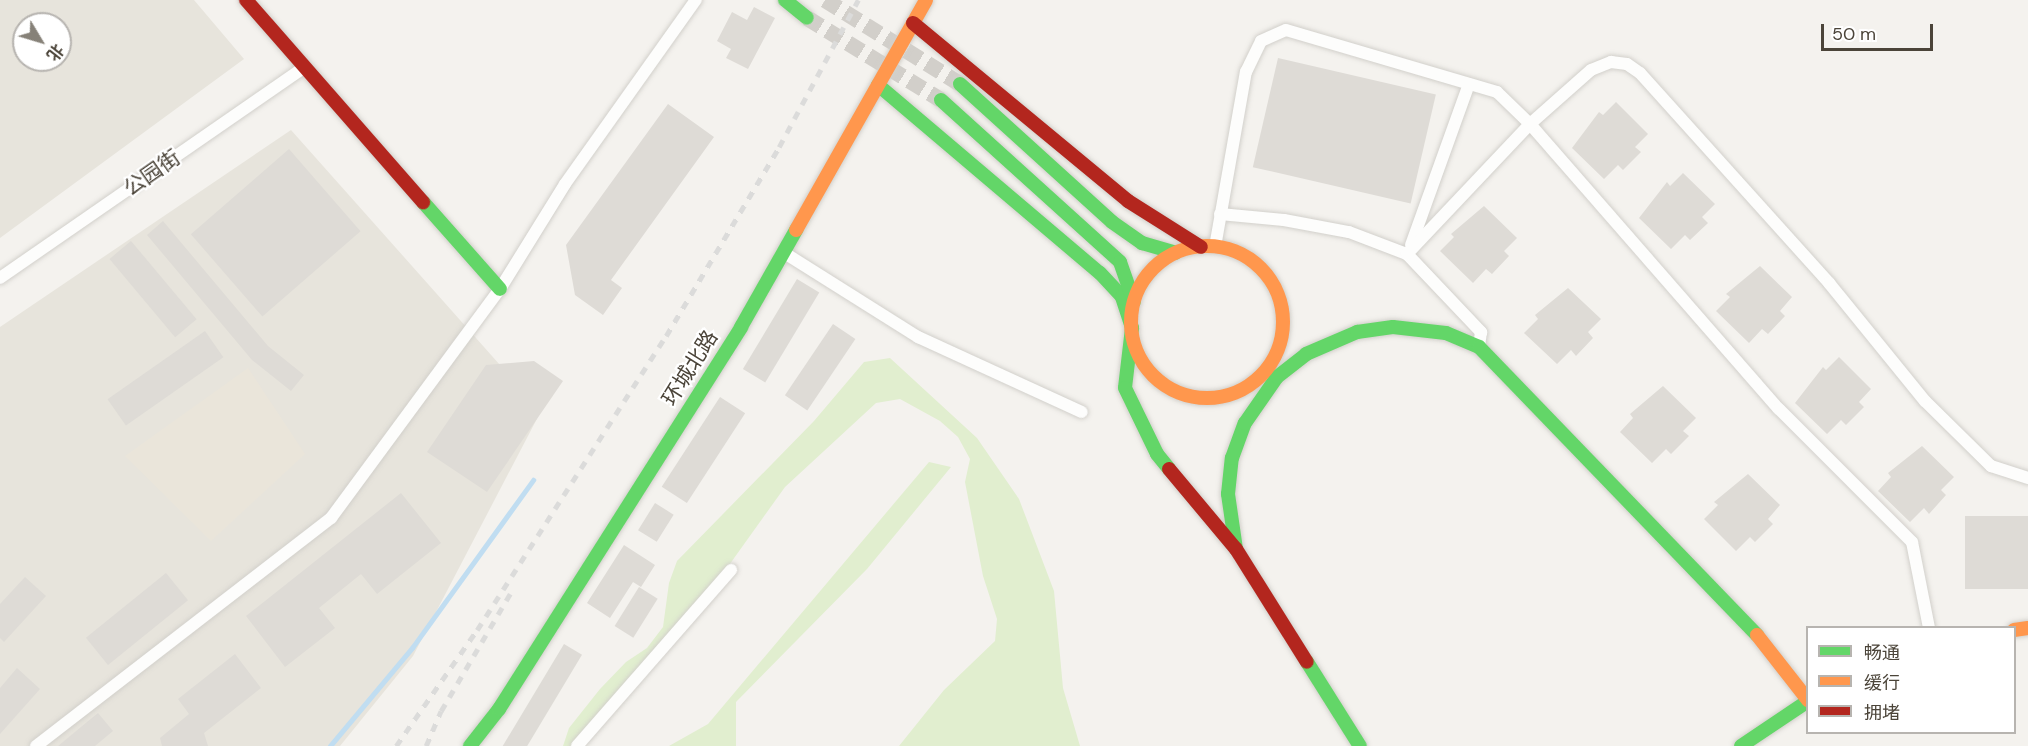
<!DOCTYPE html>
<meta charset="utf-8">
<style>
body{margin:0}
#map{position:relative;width:2028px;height:746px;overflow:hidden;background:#f4f2ee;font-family:"DM Sans","Noto Sans SC",sans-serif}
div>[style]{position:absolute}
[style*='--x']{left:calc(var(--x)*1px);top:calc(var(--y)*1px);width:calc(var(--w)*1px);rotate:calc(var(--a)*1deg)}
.residential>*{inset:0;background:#e7e4dc}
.education>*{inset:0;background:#eae5da}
.green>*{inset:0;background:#e1eecf}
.stream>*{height:4.5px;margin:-2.25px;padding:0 2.25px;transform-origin:2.25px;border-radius:2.25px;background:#c0ddf1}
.building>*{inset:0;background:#dedbd6;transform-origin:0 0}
.secondary-tunnel>*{height:16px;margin-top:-8px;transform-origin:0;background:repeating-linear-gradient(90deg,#d2cfca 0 16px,transparent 0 24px)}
.roads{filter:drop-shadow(0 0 2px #d2d0cb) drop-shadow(0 0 2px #d2d0cb)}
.street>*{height:12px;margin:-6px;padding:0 6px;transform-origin:6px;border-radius:6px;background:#fdfdfc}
.fast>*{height:14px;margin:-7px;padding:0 7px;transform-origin:7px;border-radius:7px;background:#63d668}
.slow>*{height:14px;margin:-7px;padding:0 7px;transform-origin:7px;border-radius:7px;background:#ff974d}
.slow>.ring{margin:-7px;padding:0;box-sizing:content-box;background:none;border:14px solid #ff974d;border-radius:50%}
.jam>*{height:14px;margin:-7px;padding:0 7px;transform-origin:7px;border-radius:7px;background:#b3261e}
.rail>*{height:4.5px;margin-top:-2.25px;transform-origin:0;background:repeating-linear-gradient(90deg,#dbdbda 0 8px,transparent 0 16px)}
span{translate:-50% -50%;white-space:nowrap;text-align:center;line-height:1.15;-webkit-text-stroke:4.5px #fff;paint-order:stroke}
.street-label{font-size:21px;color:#4b4439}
.legend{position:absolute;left:1806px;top:626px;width:210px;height:108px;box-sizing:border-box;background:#fff;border:2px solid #b7b4b0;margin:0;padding:8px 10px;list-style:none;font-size:18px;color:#4b4439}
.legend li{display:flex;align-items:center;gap:12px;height:30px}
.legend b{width:30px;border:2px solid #b7b4b0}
.north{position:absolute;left:12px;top:12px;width:60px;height:60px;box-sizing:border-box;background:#fff;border:2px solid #b7b4b0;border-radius:50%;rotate:128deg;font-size:16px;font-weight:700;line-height:24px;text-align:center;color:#4b4439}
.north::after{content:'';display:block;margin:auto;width:21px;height:27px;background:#868178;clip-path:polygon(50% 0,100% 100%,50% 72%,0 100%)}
.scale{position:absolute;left:1821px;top:24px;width:112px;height:27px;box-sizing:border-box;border:3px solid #4b4439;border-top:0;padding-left:8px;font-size:18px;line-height:21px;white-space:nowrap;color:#4b4439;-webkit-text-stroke:4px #fff;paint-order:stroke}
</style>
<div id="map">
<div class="residential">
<div style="clip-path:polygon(evenodd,0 0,194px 0,244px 59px,0 238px,0 0,24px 24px,60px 24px,60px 60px,24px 60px,24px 24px)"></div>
<div style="clip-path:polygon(291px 130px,541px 411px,413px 656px,340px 746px,0 746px,0 327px)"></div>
</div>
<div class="education">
<div style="clip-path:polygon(248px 368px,305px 454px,211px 541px,125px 456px)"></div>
</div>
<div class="green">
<div style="clip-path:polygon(890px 358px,977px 438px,1019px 499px,1054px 591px,1063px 688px,1080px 746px,899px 746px,944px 690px,995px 641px,997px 619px,983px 576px,965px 482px,970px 459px,958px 437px,940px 421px,900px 399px,876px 403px,785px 487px,727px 568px,572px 746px,563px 746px,569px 728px,600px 689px,626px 662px,647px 648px,663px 627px,669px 583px,677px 561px,814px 421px,864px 362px)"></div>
<div style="clip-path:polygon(929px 462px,951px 467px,867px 569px,736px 702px,736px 746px,669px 746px,708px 724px)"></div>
</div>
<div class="stream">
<div style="--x:330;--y:746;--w:128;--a:-50.1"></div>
<div style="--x:412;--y:648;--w:207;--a:-54.2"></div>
</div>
<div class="building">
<div style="clip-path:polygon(754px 7px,775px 18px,748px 69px,726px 58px,731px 49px,717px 41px,732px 12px,747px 20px)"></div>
<div style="left:1278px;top:58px;width:162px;height:112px;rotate:13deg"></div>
<div style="clip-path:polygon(1616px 102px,1648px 134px,1635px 147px,1641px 152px,1623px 170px,1618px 165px,1604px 179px,1572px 148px,1599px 112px,1603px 115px)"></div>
<div style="clip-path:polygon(668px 104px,714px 137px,611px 280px,622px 288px,603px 315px,575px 295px,566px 245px)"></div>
<div style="left:289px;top:149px;width:109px;height:130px;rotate:49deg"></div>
<div style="clip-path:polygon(1683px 173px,1715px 204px,1702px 217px,1708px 223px,1690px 240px,1685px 235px,1671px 249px,1639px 218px,1667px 182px,1670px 186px)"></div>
<div style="clip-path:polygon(1484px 206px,1517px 238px,1504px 251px,1509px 256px,1492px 274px,1486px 269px,1473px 283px,1440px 251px,1454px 237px,1451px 234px)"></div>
<div style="clip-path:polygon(163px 221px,268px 346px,304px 375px,291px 391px,252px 360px,147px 235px)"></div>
<div style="left:131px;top:241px;width:102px;height:28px;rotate:50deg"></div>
<div style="clip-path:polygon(1760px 266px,1792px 297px,1780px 311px,1785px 316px,1768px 334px,1762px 329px,1749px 343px,1716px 311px,1730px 297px,1726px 294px)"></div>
<div style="left:797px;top:279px;width:26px;height:105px;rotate:31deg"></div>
<div style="clip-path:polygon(1568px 288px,1601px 319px,1588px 332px,1593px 338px,1576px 356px,1571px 350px,1557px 364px,1524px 333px,1538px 319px,1535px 315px)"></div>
<div style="left:833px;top:324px;width:27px;height:86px;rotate:34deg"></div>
<div style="left:205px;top:331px;width:32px;height:119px;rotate:55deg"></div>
<div style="clip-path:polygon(1839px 357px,1871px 389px,1859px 402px,1864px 407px,1846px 425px,1841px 420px,1827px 434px,1795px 403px,1823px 367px,1826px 370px)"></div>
<div style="clip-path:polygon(534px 361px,563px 381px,487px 492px,427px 452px,486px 365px)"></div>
<div style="clip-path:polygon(1663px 386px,1696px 418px,1683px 431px,1689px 436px,1671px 454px,1666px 449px,1652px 463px,1620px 432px,1633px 418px,1630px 414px)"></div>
<div style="left:720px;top:397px;width:30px;height:107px;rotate:33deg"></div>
<div style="clip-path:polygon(1922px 446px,1954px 477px,1941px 490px,1946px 495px,1929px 514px,1924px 508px,1910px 522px,1878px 491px,1891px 477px,1888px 473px)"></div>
<div style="clip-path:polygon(1748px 474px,1780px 505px,1768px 519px,1773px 524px,1755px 542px,1750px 537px,1736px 551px,1704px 519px,1718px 505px,1714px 502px)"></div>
<div style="clip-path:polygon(401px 493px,441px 543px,377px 594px,361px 574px,319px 608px,335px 628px,285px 667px,246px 616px)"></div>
<div style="left:655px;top:503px;width:22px;height:32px;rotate:32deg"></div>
<div style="left:2028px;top:516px;width:73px;height:63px;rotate:90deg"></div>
<div style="clip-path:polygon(624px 545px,655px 565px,641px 587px,633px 582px,610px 618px,587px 603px)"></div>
<div style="left:166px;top:573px;width:35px;height:103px;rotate:51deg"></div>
<div style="clip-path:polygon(25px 577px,46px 596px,4px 642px,0 638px,0 604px)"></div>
<div style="left:639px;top:587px;width:22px;height:46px;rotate:32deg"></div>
<div style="left:564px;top:644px;width:21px;height:120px;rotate:31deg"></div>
<div style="clip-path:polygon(235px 654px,261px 688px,204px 733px,208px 746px,162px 746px,160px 738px,189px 714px,178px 699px)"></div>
<div style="clip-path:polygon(17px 668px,40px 689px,0 734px,0 688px)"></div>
<div style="clip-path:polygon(98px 713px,113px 731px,95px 746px,58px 746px)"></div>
</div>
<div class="secondary-tunnel">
<div style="--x:825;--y:0;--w:159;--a:31.9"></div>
<div style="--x:807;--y:18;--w:157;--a:31.5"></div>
</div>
<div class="roads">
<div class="street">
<div style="--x:1220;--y:214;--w:64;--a:5.4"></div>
<div style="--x:1284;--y:220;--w:66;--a:10.5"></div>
<div style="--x:1349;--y:232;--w:62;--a:20.8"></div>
<div style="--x:1407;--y:254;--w:108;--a:46.5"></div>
<div style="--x:1481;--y:332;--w:15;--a:98"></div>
<div style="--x:1411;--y:245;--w:171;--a:-70.2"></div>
<div style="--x:1215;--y:247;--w:178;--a:-80"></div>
<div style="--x:1246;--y:72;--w:34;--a:-64"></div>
<div style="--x:1261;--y:41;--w:27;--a:-24"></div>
<div style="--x:1286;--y:30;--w:220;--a:16.4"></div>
<div style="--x:1497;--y:92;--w:46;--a:44.1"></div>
<div style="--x:1530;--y:124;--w:378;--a:48.9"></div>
<div style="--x:1779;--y:409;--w:188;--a:45"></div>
<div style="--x:1912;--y:542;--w:88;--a:78.8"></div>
<div style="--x:783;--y:252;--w:160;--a:32.2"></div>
<div style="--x:918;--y:337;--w:180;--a:24.6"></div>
<div style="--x:1407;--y:254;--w:179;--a:-46.6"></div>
<div style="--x:1530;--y:124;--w:81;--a:-41.5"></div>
<div style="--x:1591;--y:70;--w:22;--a:-22"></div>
<div style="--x:1611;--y:62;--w:16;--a:7"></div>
<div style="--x:1627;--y:64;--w:16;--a:35"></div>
<div style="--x:1640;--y:73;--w:283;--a:48"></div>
<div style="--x:1829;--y:283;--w:152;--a:50.9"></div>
<div style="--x:1925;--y:401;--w:93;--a:44.6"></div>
<div style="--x:1991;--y:466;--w:39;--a:18"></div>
<div style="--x:0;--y:278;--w:369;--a:-34.7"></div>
<div style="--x:36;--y:746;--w:373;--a:-37.7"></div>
<div style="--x:331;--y:518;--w:285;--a:-53.6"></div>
<div style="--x:500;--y:289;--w:123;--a:-58.2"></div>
<div style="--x:565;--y:184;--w:226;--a:-54.6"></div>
<div style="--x:577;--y:746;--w:234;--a:-48.8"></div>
</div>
<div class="fast">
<div style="--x:785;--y:0;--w:28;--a:39"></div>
<div style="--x:960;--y:84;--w:205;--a:42.2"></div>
<div style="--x:1112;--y:222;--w:37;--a:35"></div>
<div style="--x:1142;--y:243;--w:35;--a:16"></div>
<div style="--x:878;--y:85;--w:291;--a:40.3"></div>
<div style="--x:1100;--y:273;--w:33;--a:47"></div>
<div style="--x:1122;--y:297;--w:33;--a:72"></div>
<div style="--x:1132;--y:328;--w:60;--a:96.7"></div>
<div style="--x:1125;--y:388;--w:73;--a:64.1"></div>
<div style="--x:1157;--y:454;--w:19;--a:51"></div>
<div style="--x:941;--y:100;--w:241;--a:42.1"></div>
<div style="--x:1120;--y:262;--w:42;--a:70.7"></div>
<div style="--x:423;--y:202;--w:116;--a:48.5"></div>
<div style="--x:1236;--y:549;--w:56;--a:-98.3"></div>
<div style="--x:1228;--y:494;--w:36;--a:-84"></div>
<div style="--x:1232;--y:458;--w:37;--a:-70"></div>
<div style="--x:1245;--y:423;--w:56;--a:-55.2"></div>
<div style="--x:1277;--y:377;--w:37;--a:-38"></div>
<div style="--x:1306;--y:354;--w:56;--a:-23.3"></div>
<div style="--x:1357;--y:332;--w:36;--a:-8"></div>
<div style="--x:1393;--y:327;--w:53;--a:6.5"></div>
<div style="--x:1446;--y:333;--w:36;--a:23"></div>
<div style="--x:1479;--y:347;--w:400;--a:46"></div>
<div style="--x:1307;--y:662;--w:99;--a:57.8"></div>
<div style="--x:470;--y:746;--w:47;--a:-51.9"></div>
<div style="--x:499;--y:709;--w:452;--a:-57.6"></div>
<div style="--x:741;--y:327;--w:112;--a:-60.4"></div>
<div style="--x:1741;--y:746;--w:81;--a:-33.9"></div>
</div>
<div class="slow">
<div style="--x:796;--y:230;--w:264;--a:-60.5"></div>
<div class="ring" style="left:1131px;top:246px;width:138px;height:138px"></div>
<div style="--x:2014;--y:630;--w:14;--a:-8"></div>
<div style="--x:1757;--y:635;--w:83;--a:51.9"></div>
</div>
<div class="jam">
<div style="--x:246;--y:0;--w:269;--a:48.8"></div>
<div style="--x:913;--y:23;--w:279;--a:39.6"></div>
<div style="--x:1128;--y:201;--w:86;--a:32.2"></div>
<div style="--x:1169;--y:469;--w:104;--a:50.1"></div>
<div style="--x:1236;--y:549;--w:133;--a:57.9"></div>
</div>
</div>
<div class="rail">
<div style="--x:396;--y:746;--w:141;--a:-55.1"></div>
<div style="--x:477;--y:630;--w:350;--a:-57.3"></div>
<div style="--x:666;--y:336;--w:220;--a:-59.1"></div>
<div style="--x:779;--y:147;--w:167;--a:-61.7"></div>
<div style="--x:426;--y:746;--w:38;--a:-67"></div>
<div style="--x:441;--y:711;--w:138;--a:-59.5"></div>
</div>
<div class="street-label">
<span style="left:152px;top:173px;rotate:-35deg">公园街</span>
<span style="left:690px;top:368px;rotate:-58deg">环城北路</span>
</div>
<ul class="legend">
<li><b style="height:8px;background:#63d668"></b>畅通</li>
<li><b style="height:8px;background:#ff974d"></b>缓行</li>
<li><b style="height:8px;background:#b3261e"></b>拥堵</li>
</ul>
<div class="north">北</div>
<div class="scale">50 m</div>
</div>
